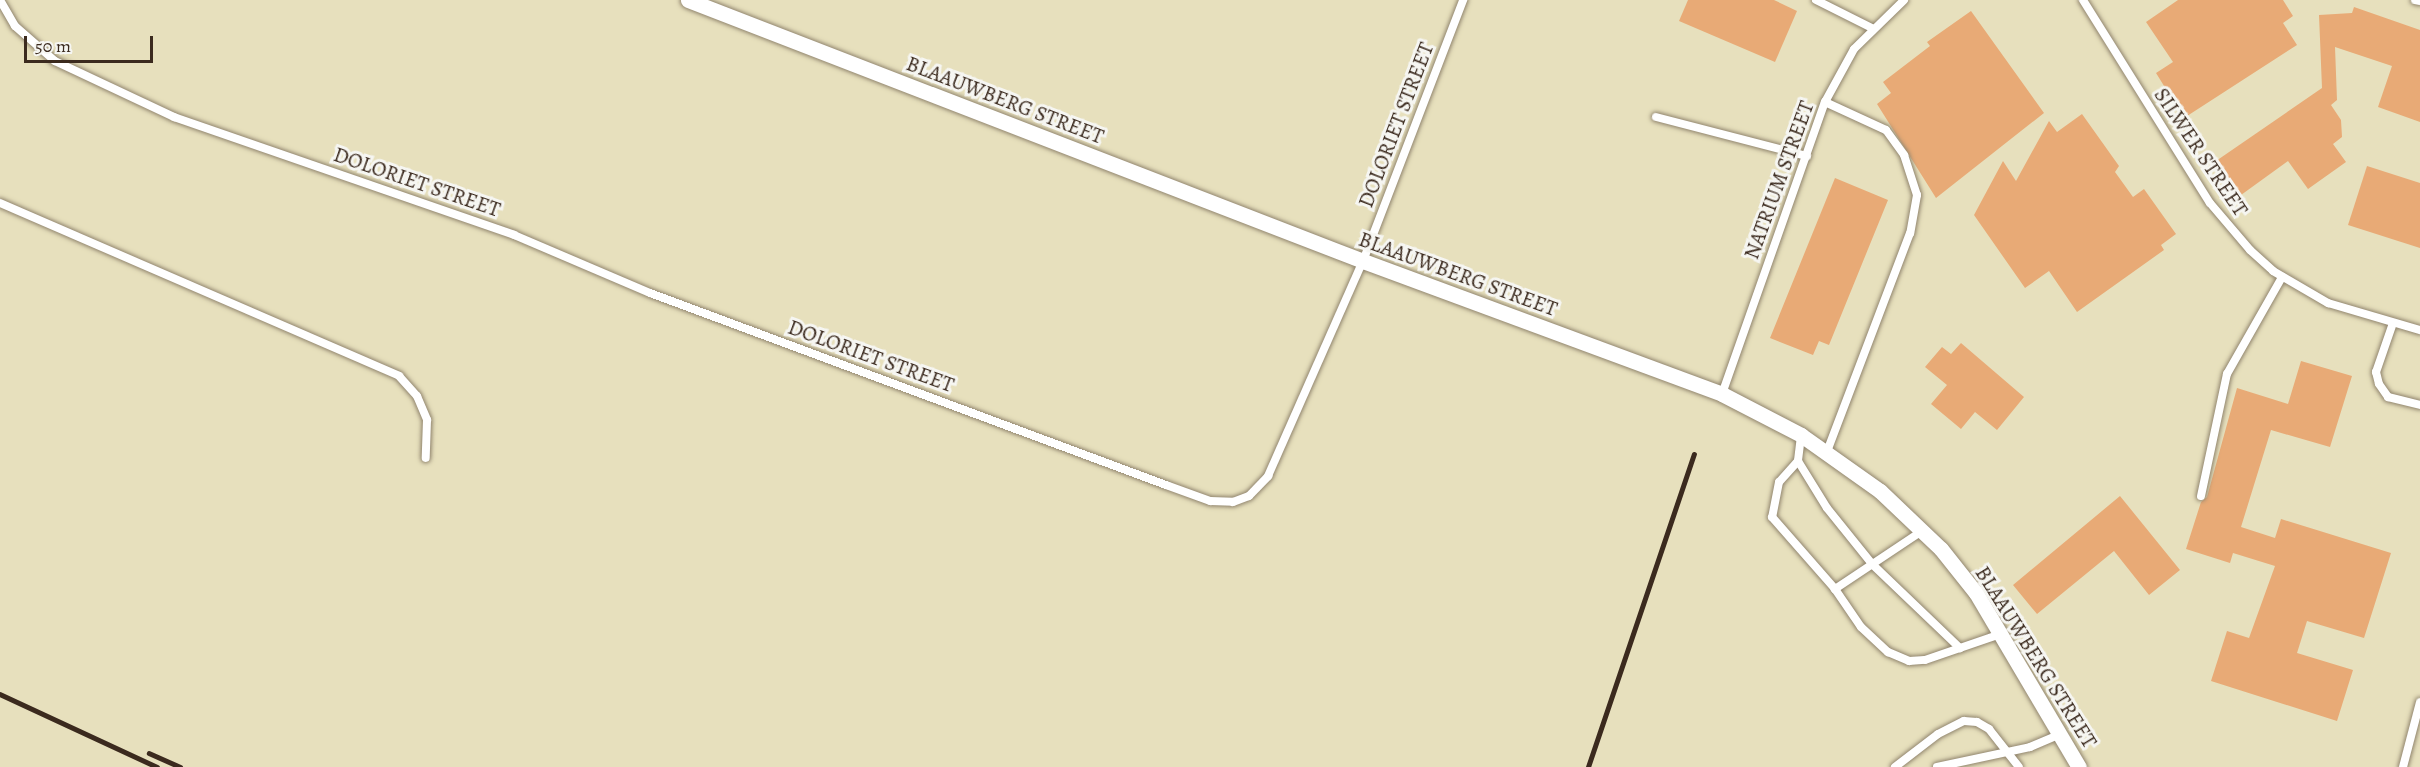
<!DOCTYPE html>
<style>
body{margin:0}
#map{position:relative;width:2420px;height:767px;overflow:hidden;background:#e7e0bd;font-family:Alegreya,serif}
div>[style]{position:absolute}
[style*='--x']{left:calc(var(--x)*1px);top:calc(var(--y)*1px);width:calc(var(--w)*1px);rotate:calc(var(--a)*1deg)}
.building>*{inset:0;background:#e8aa76}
.roads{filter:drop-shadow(0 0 2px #91856e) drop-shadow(0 0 2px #91856e)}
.lane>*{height:8px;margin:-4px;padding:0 4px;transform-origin:4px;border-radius:4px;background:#fff}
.street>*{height:15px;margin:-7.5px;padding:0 7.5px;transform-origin:7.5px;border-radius:7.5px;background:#fff}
.rail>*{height:4.5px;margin:-2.25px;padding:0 2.25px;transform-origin:2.25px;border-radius:2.25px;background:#3b2a1e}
span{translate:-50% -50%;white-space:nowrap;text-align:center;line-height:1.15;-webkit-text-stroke:6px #f6f6f2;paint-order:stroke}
.street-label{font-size:21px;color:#3b2a1e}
.scale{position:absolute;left:24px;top:36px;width:129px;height:27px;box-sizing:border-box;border:3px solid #3b2a1e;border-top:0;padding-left:8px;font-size:18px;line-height:21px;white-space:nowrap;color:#3b2a1e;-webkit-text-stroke:4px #f6f6f2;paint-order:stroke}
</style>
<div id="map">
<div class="building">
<div style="clip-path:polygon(1688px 0,1774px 0,1797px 11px,1775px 62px,1679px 21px)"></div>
<div style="clip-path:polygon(2178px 0,2283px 0,2293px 16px,2283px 23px,2297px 45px,2184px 118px,2156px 73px,2173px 62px,2146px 22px)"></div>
<div style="clip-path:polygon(2354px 7px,2420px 30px,2420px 122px,2378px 107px,2392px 66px,2335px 47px,2337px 100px,2331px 105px,2341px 120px,2342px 137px,2333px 144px,2346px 162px,2308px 189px,2288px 161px,2241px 195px,2216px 161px,2322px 88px,2319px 15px,2352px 13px)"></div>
<div style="clip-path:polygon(1971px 11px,2044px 113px,1936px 198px,1877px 104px,1891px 93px,1883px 82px,1930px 46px,1927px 42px)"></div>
<div style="clip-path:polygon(2082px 114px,2119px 166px,2115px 172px,2133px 197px,2144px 189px,2176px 234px,2161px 245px,2164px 250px,2077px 312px,2049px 271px,2025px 288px,1974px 215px,2003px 161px,2016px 181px,2049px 121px,2057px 132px)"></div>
<div style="clip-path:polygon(2367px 166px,2420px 183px,2420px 248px,2348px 225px)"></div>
<div style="clip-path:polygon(1835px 178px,1888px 200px,1829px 345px,1819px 341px,1813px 355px,1770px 338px)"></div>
<div style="clip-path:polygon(1961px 343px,2024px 397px,1997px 430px,1975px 412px,1961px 429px,1931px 404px,1947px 385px,1925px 367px,1942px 347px,1951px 354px)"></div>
<div style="clip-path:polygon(2301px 361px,2352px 376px,2330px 447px,2271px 430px,2241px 527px,2275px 538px,2281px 519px,2391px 553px,2364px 638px,2307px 621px,2297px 653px,2353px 670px,2337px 721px,2211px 681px,2227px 631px,2249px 638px,2275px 566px,2233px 553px,2230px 563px,2186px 549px,2201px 502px,2207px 497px,2237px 388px,2288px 404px)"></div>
<div style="clip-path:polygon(2120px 496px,2180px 570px,2149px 595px,2114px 551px,2037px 614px,2013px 585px)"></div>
</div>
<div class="roads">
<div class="lane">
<div style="--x:0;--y:0;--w:30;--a:60"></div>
<div style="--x:15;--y:26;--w:53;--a:41.2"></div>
<div style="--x:55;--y:61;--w:132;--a:25.2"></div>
<div style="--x:174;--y:117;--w:360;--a:19.1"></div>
<div style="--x:514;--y:235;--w:148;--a:23.1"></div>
<div style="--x:650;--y:293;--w:551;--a:20.41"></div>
<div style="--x:1166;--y:485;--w:47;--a:20"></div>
<div style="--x:1210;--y:501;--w:23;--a:2"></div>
<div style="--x:1233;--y:502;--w:17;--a:-21"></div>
<div style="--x:1249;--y:496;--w:28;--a:-46"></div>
<div style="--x:1268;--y:476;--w:235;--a:-66.2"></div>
<div style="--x:1363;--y:261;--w:280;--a:-69"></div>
<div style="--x:1816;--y:0;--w:63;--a:26.6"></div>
<div style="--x:2083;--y:0;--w:239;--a:58"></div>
<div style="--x:2210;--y:203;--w:62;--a:49.6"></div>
<div style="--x:2250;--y:250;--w:31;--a:42"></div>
<div style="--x:2273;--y:271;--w:64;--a:30.2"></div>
<div style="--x:2328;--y:303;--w:96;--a:16.4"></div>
<div style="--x:2415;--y:0;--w:5;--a:11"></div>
<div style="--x:1825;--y:102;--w:67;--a:24.7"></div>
<div style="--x:1886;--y:130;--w:31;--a:54"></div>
<div style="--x:1904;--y:155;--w:42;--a:72"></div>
<div style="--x:1917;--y:195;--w:39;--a:100"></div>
<div style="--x:1910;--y:233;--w:234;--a:110.8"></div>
<div style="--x:1656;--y:117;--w:156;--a:14.5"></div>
<div style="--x:0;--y:203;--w:435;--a:23.4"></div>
<div style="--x:399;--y:376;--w:27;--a:48"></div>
<div style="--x:417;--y:396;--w:26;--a:67"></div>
<div style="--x:427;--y:420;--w:38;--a:92"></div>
<div style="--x:2393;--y:323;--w:52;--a:109.1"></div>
<div style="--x:2376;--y:372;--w:12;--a:76"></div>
<div style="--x:2379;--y:384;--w:16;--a:55"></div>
<div style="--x:2388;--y:397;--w:33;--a:14"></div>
<div style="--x:1722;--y:394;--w:310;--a:-70.6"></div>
<div style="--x:1825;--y:102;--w:60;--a:-61.3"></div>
<div style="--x:1854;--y:49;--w:70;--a:-44.4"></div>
<div style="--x:1801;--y:436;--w:25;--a:97"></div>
<div style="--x:1798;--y:461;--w:55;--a:58.3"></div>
<div style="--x:1827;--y:508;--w:72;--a:51.2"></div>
<div style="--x:1872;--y:564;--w:122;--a:43.7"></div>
<div style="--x:1798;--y:461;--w:28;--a:132"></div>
<div style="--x:1779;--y:482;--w:36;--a:101"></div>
<div style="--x:1772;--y:517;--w:96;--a:48.8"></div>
<div style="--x:2201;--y:496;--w:125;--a:-78"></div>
<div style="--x:2227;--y:374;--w:112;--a:-60.4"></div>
<div style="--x:1922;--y:531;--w:105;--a:146.3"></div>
<div style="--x:1835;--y:589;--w:46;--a:55.6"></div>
<div style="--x:1861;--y:627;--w:37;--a:43"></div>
<div style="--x:1888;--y:652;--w:23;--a:23"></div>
<div style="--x:1909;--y:661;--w:16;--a:-4"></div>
<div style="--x:1925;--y:660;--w:80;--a:-18.9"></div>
<div style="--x:1895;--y:767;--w:54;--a:-37.5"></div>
<div style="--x:1938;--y:734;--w:29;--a:-27"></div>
<div style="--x:1964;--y:721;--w:13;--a:4"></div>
<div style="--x:1977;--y:722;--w:14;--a:30"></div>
<div style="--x:1989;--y:729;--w:48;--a:51.7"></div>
<div style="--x:1937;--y:767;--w:95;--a:-12.1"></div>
<div style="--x:2030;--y:747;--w:33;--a:-23"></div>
<div style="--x:2403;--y:767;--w:67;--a:-75.3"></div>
</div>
<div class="street">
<div style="--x:688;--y:0;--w:724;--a:21.14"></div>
<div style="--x:1363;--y:261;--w:383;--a:20.3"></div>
<div style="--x:1722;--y:394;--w:89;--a:27.4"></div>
<div style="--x:1801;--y:435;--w:97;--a:35.3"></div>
<div style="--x:1880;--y:491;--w:84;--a:43.6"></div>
<div style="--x:1941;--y:549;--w:56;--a:51.5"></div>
<div style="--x:1976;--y:593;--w:202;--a:59.4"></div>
</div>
</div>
<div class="rail">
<div style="--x:0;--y:694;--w:173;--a:24.9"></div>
<div style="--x:149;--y:753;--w:34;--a:24"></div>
<div style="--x:1588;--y:767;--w:330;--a:-71.3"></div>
</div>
<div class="street-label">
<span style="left:1005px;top:100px;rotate:21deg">BLAAUWBERG STREET</span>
<span style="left:1396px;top:125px;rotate:-69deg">DOLORIET STREET</span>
<span style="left:2201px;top:152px;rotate:56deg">SILWER STREET</span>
<span style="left:1779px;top:180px;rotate:-70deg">NATRIUM STREET</span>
<span style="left:417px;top:182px;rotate:19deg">DOLORIET STREET</span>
<span style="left:1458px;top:274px;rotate:20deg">BLAAUWBERG STREET</span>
<span style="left:871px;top:356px;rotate:20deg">DOLORIET STREET</span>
<span style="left:2036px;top:657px;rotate:58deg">BLAAUWBERG STREET</span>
</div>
<div class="scale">50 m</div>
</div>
